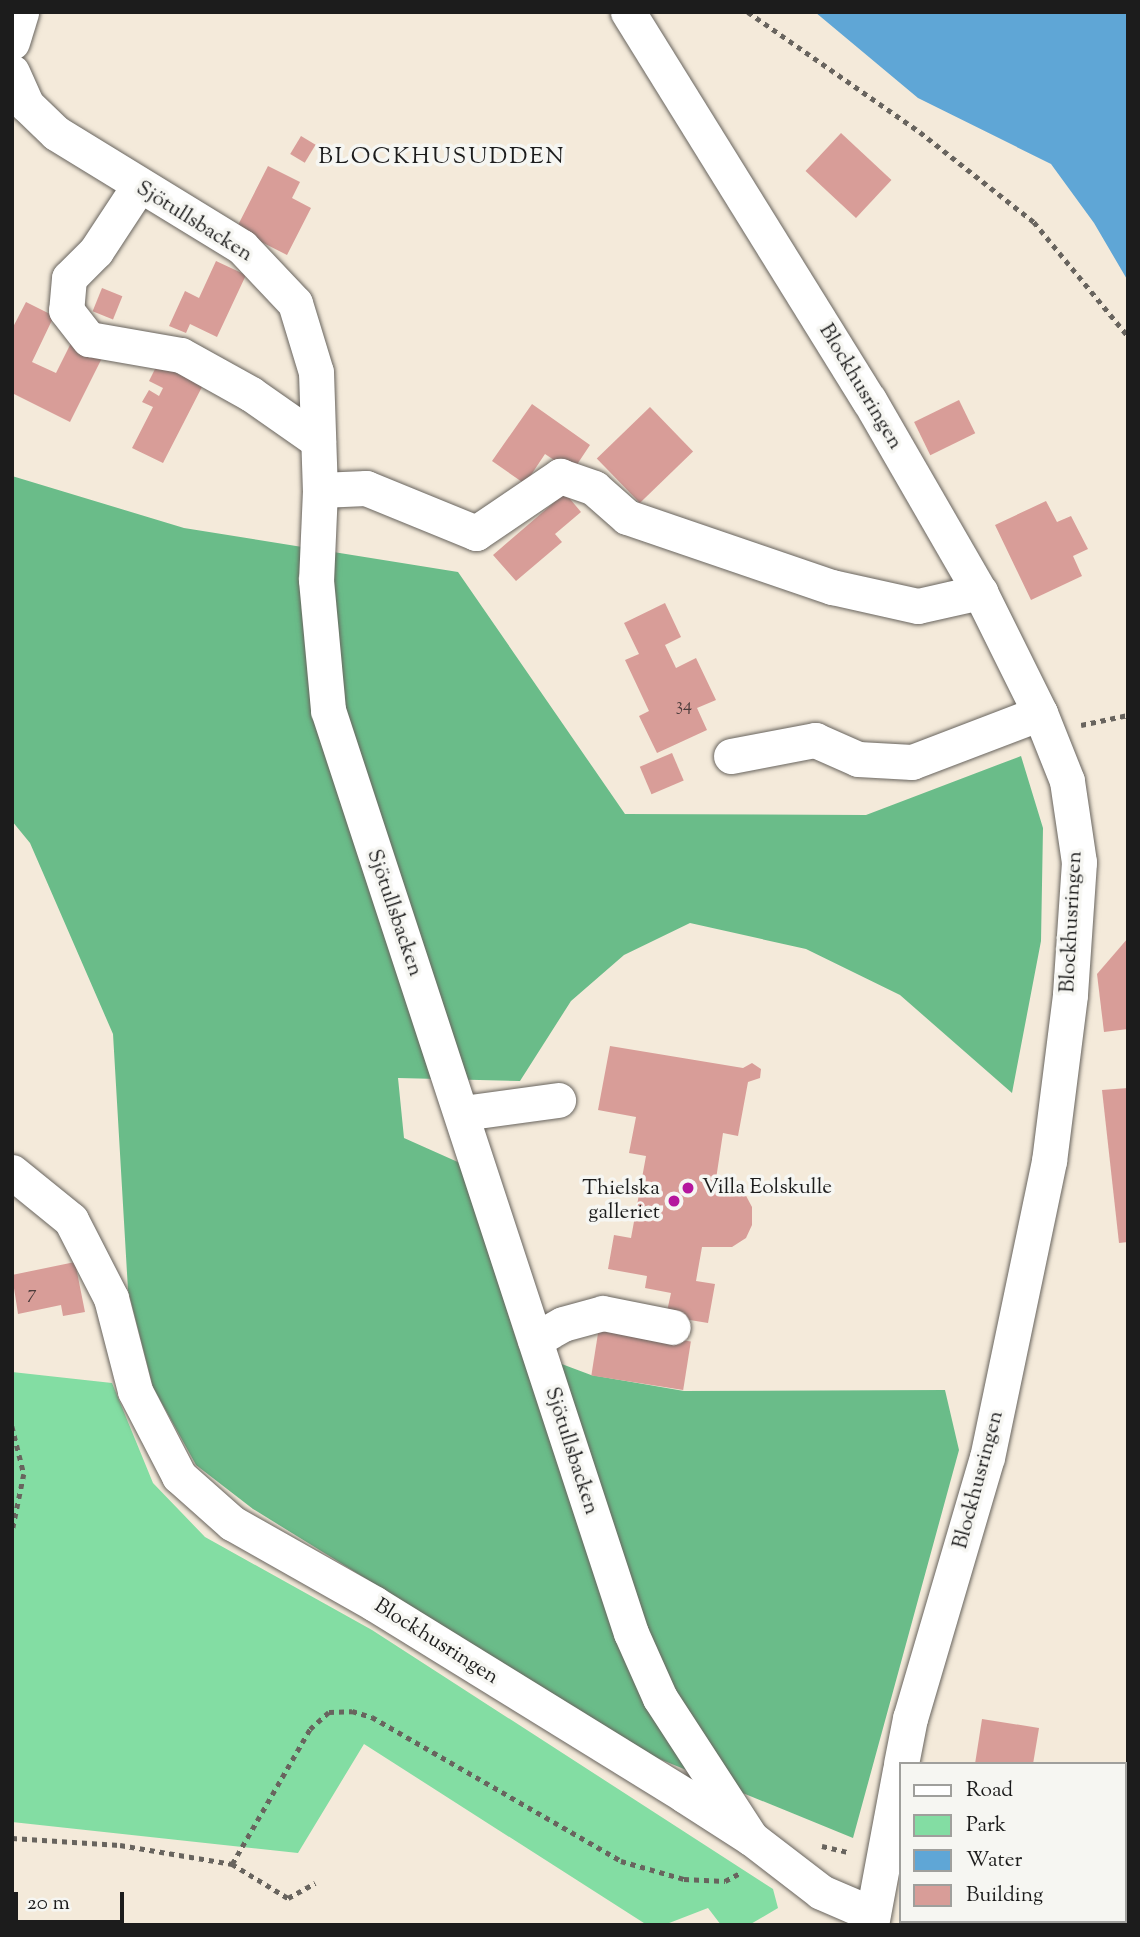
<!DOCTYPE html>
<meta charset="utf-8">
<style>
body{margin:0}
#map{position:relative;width:1140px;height:1937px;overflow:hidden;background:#f4eada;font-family:"Sorts Mill Goudy",serif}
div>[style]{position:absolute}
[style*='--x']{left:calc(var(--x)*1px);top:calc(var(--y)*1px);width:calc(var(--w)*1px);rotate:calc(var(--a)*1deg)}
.green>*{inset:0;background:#83dda3}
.forest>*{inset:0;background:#6abc89}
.water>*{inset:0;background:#5fa6d6}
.building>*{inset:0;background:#d89d98;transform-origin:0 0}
.path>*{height:4.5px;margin-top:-2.25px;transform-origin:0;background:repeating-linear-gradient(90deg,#68645e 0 5px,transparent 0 10px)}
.roads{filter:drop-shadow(0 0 2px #68645e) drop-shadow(0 0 2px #68645e)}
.minor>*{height:35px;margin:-17.5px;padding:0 17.5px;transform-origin:17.5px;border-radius:17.5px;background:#fff}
.dots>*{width:19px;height:19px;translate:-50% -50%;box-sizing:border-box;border:4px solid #f6f6f2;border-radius:50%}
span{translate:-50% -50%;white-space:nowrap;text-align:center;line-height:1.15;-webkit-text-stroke:7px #f6f6f2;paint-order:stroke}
.number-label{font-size:18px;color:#4b3c3b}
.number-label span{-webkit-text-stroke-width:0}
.street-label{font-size:21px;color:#1c1c1c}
.poi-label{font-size:21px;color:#1c1c1c}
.left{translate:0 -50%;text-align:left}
.right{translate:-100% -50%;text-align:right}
.neighbourhood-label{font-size:23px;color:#1c1c1c;letter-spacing:2px}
.frame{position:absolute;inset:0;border:14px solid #1c1c1c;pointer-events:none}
.legend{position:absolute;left:899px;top:1762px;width:228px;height:161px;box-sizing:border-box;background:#f6f6f2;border:2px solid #9f9f9c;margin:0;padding:9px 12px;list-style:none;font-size:21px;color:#1c1c1c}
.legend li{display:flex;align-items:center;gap:14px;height:35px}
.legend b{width:35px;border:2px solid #9f9f9c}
.scale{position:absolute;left:14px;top:1892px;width:110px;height:32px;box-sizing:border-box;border:4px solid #1c1c1c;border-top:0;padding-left:9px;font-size:21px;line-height:24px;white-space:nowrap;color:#1c1c1c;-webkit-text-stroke:5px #f6f6f2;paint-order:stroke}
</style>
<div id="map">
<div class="green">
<div style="clip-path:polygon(12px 1372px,112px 1383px,153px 1483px,205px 1537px,372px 1630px,773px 1889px,778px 1908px,749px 1925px,721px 1925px,708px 1908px,664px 1925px,647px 1925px,364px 1744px,298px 1853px,12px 1822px)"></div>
</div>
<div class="forest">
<div style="clip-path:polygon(12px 476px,184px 528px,458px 572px,625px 814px,866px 815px,1021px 756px,1043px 828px,1041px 941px,1012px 1093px,900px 995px,806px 949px,690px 923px,624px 955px,571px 1001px,520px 1081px,398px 1078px,404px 1138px,460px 1163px,519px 1348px,591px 1375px,684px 1391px,945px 1390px,959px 1450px,853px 1838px,657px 1758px,253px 1509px,196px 1465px,153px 1387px,128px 1290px,113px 1034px,30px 843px,12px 821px)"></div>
<div style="clip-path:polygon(1128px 1810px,1128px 1906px,1124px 1905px)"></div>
</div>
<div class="water">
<div style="clip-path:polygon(815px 12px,1128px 12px,1128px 281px,1094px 223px,1051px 164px,918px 98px)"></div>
</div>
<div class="building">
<div style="left:841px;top:133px;width:69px;height:52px;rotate:43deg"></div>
<div style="left:301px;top:136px;width:17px;height:21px;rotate:31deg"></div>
<div style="clip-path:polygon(268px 166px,300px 182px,292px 198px,311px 208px,287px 255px,236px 229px)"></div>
<div style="clip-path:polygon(216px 261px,246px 275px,217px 337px,190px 324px,186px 333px,169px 326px,185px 291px,199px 298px)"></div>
<div style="left:102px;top:288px;width:22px;height:25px;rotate:22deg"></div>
<div style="clip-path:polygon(26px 302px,54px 316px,32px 362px,56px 373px,71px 343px,102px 358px,70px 422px,12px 393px,12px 329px)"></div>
<div style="clip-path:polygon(160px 359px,204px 383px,163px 463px,132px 448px,153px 407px,142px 402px,149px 390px,159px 396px,163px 388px,149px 381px)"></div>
<div style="left:959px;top:400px;width:37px;height:50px;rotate:64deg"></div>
<div style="clip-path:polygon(532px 404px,590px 445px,572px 472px,545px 454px,525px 484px,492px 461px)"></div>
<div style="left:650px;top:407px;width:62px;height:74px;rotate:46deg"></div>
<div style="clip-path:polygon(565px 493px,581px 512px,555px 534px,562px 542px,516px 581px,493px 555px)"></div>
<div style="clip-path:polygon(1046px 501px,1057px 522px,1071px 516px,1088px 549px,1073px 556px,1082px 576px,1031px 600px,995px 525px)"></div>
<div style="clip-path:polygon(665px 603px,681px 637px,665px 645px,676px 668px,696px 658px,716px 700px,697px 708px,707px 730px,657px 753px,639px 716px,649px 711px,625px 660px,639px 654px,624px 623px)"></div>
<div style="left:672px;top:753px;width:30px;height:35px;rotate:67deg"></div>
<div style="clip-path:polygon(1128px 938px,1128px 1029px,1104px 1032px,1097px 974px)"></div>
<div style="clip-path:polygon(610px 1046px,743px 1068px,752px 1063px,761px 1069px,760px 1078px,748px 1082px,738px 1136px,723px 1133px,716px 1179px,744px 1192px,752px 1207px,752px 1225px,746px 1238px,732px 1247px,702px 1247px,696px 1281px,715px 1284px,708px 1323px,666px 1316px,671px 1293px,645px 1288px,647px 1276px,608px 1269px,614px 1235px,631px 1238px,646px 1156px,629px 1153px,636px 1117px,598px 1110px)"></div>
<div style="clip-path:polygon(1128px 1088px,1128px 1242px,1119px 1243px,1102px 1090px)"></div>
<div style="clip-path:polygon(75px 1262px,85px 1312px,63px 1316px,61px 1305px,18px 1314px,12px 1275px)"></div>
<div style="left:599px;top:1327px;width:93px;height:49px;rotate:9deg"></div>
<div style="clip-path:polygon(982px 1719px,1039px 1728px,1033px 1764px,975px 1764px)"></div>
</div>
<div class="path">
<div style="--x:748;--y:12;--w:210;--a:34.9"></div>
<div style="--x:920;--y:132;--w:145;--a:38.3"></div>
<div style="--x:1034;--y:222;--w:148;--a:50.5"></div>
<div style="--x:1081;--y:725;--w:48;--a:-12"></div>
<div style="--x:12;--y:1426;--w:49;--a:76"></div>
<div style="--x:24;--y:1474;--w:60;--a:101.5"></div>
<div style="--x:12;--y:1838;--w:108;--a:3.7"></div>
<div style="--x:120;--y:1845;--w:114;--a:9.6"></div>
<div style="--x:232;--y:1864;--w:156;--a:-60"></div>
<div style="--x:310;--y:1729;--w:25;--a:-42"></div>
<div style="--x:329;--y:1712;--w:23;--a:-2"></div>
<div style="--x:352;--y:1711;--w:21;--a:17"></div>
<div style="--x:372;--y:1717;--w:288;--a:30"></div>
<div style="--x:621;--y:1861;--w:66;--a:15.9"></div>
<div style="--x:684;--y:1879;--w:41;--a:2.8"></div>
<div style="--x:725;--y:1881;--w:17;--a:-28"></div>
<div style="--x:822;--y:1846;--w:27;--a:13"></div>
<div style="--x:232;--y:1864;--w:66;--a:31.3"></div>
<div style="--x:288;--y:1898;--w:31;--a:-29"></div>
<div style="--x:1124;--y:1913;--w:4;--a:14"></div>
<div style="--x:1095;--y:1921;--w:5;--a:53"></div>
</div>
<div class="roads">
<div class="minor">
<div style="--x:628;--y:12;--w:457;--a:58.2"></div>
<div style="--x:869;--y:400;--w:222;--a:60"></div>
<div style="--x:980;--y:592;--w:135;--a:63.6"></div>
<div style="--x:1040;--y:713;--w:73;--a:68.3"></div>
<div style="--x:1067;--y:781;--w:82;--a:81.6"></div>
<div style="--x:1079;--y:862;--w:133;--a:93.9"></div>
<div style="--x:1070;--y:995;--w:167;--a:97.2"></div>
<div style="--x:1049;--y:1161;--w:302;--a:101.8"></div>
<div style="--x:987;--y:1457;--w:272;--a:106.4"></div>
<div style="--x:910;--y:1718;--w:47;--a:101.1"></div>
<div style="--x:12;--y:42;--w:31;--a:-73"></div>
<div style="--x:12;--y:72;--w:36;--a:66"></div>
<div style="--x:27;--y:105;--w:40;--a:44"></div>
<div style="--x:56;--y:133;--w:218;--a:31.5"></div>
<div style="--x:242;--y:247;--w:77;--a:46.6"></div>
<div style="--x:295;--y:303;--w:72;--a:73.1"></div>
<div style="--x:316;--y:372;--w:118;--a:88.1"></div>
<div style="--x:320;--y:490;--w:90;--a:92.5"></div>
<div style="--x:316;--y:580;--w:131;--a:84.7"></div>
<div style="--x:328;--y:710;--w:971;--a:71.83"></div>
<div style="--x:631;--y:1633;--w:71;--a:66"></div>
<div style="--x:660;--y:1698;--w:167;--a:57"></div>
<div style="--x:138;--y:187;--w:77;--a:123.3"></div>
<div style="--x:96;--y:251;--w:38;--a:135"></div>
<div style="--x:69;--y:278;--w:32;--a:95"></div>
<div style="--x:66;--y:310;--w:37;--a:52"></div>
<div style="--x:89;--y:339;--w:93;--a:9.9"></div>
<div style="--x:181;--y:355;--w:80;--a:29.1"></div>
<div style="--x:251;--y:394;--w:82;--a:35"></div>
<div style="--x:320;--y:490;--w:46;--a:-2.5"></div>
<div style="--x:366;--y:488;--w:119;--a:22.2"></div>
<div style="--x:476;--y:533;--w:102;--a:-34.2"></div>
<div style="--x:560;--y:476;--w:36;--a:19"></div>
<div style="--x:594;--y:488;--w:44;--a:41.3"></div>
<div style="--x:627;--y:517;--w:217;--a:18.9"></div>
<div style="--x:832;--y:587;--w:88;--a:12.5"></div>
<div style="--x:918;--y:606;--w:64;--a:-12.7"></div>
<div style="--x:731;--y:756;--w:86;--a:-10.8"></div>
<div style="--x:815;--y:740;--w:47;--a:23.8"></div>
<div style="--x:858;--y:759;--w:54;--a:3.2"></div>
<div style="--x:912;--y:762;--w:137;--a:-20.9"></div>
<div style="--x:463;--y:1113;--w:96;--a:-7.8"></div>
<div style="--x:12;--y:1172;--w:76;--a:39.1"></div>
<div style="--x:71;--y:1220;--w:88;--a:62.9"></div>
<div style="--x:111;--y:1298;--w:96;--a:75.5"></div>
<div style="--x:135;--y:1391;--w:96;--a:62.6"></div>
<div style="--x:179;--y:1476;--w:71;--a:41.6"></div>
<div style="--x:232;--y:1523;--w:164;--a:29.5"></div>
<div style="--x:375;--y:1604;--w:363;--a:31.7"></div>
<div style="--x:684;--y:1795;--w:80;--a:32.7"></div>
<div style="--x:751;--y:1838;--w:88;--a:37.6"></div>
<div style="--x:821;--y:1892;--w:56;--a:23.3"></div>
<div style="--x:535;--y:1340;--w:32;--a:-30"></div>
<div style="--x:563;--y:1324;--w:41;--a:-15.4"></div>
<div style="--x:603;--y:1313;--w:71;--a:11.3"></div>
<div style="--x:871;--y:1925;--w:158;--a:-79.4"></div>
</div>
</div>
<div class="dots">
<div style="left:688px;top:1188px;background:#b5179e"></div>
<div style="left:674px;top:1201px;background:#b5179e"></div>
</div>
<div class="number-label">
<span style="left:684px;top:706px">34</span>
<span style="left:32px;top:1294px">7</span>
</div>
<div class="street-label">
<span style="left:194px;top:222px;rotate:32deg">Sjötullsbacken</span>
<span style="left:860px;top:387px;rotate:59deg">Blockhusringen</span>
<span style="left:394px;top:913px;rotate:71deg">Sjötullsbacken</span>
<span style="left:1072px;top:922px;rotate:-87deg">Blockhusringen</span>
<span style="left:571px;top:1451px;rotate:72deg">Sjötullsbacken</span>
<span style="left:979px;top:1480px;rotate:-75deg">Blockhusringen</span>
<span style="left:436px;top:1642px;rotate:32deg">Blockhusringen</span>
</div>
<div class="poi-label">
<span class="left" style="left:702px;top:1188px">Villa Eolskulle</span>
<span class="right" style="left:660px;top:1201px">Thielska<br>galleriet</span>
</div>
<div class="neighbourhood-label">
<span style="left:442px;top:158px">BLOCKHUSUDDEN</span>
</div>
<div class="frame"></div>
<ul class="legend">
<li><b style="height:9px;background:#fff"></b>Road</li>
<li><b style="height:19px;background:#83dda3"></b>Park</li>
<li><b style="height:19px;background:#5fa6d6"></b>Water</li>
<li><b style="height:19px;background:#d89d98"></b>Building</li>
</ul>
<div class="scale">20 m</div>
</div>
